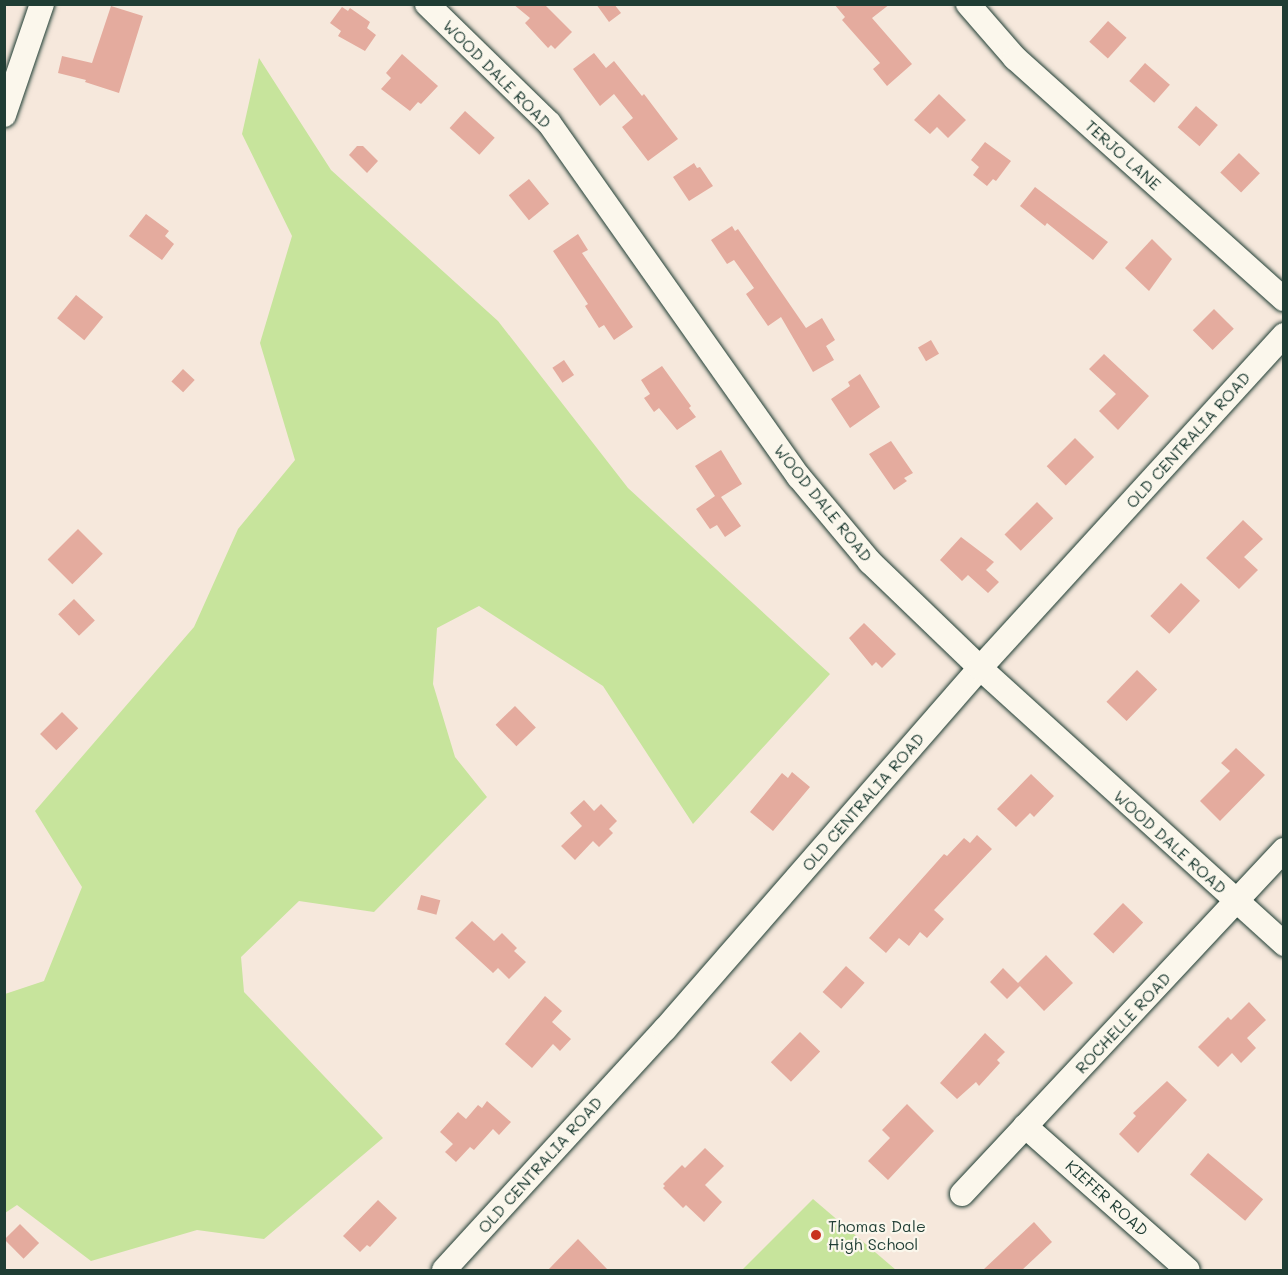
<!DOCTYPE html>
<style>
body{margin:0}
#map{position:relative;width:1288px;height:1275px;overflow:hidden;background:#f6e8dc;font-family:Mali,sans-serif}
div>[style]{position:absolute}
[style*='--x']{left:calc(var(--x)*1px);top:calc(var(--y)*1px);width:calc(var(--w)*1px);rotate:calc(var(--a)*1deg)}
.green>*{inset:0;background:#c7e49c}
.building>*{inset:0;background:#e4ab9e;transform-origin:0 0}
.roads{filter:drop-shadow(0 0 2px #1f3d34) drop-shadow(0 0 2px #1f3d34)}
.minor>*{height:24px;margin:-12px;padding:0 12px;transform-origin:12px;border-radius:12px;background:#fbf7ec}
.dots>*{width:16px;height:16px;translate:-50% -50%;box-sizing:border-box;border:3px solid #fbf7ec;border-radius:50%}
span{translate:-50% -50%;white-space:nowrap;text-align:center;line-height:1.15;-webkit-text-stroke:4.5px #fbf7ec;paint-order:stroke}
.street-label{font-size:16px;color:#1f3d34}
.poi-label{font-size:16px;color:#1f3d34}
.left{translate:0 -50%;text-align:left}
.frame{position:absolute;inset:0;border:6px solid #1f3d34;pointer-events:none}
</style>
<div id="map">
<div class="green">
<div style="clip-path:polygon(259px 58px,331px 170px,498px 321px,628px 488px,830px 674px,693px 824px,603px 686px,479px 606px,437px 628px,433px 684px,455px 757px,487px 797px,374px 912px,299px 901px,241px 957px,244px 992px,383px 1138px,264px 1239px,197px 1230px,91px 1261px,17px 1205px,5px 1213px,5px 994px,44px 981px,82px 887px,35px 811px,194px 627px,238px 529px,295px 460px,260px 343px,292px 236px,242px 134px)"></div>
<div style="clip-path:polygon(813px 1199px,896px 1270px,742px 1270px)"></div>
</div>
<div class="building">
<div style="clip-path:polygon(513px 4px,544px 4px,572px 32px,555px 49px,551px 45px,548px 48px,525px 23px,530px 18px)"></div>
<div style="clip-path:polygon(596px 4px,614px 4px,621px 13px,609px 22px)"></div>
<div style="clip-path:polygon(834px 4px,890px 4px,872px 18px,912px 64px,887px 86px,873px 69px,880px 63px,842px 20px,845px 17px)"></div>
<div style="clip-path:polygon(111px 6px,143px 16px,119px 93px,85px 82px,86px 80px,58px 73px,62px 56px,92px 63px)"></div>
<div style="clip-path:polygon(342px 7px,348px 11px,350px 8px,370px 22px,367px 28px,376px 35px,365px 51px,338px 36px,341px 31px,330px 23px)"></div>
<div style="left:1108px;top:21px;width:25px;height:28px;rotate:42deg"></div>
<div style="clip-path:polygon(594px 53px,606px 68px,614px 61px,642px 96px,644px 94px,678px 139px,648px 161px,622px 127px,633px 118px,614px 94px,600px 106px,573px 69px)"></div>
<div style="clip-path:polygon(402px 54px,438px 86px,421px 104px,418px 102px,410px 111px,381px 89px,391px 78px,386px 73px)"></div>
<div style="left:1145px;top:63px;width:33px;height:24px;rotate:41deg"></div>
<div style="clip-path:polygon(939px 94px,966px 120px,948px 138px,937px 127px,930px 134px,914px 120px)"></div>
<div style="left:1196px;top:106px;width:29px;height:28px;rotate:41deg"></div>
<div style="left:465px;top:111px;width:40px;height:23px;rotate:42deg"></div>
<div style="clip-path:polygon(985px 142px,1011px 161px,996px 181px,993px 179px,987px 186px,973px 175px,979px 167px,971px 160px)"></div>
<div style="clip-path:polygon(357px 146px,363px 146px,378px 161px,367px 173px,349px 155px)"></div>
<div style="left:1239px;top:153px;width:29px;height:27px;rotate:44deg"></div>
<div style="clip-path:polygon(694px 163px,697px 168px,700px 167px,713px 186px,689px 201px,673px 177px)"></div>
<div style="left:529px;top:179px;width:32px;height:26px;rotate:51deg"></div>
<div style="clip-path:polygon(1035px 187px,1108px 242px,1093px 260px,1047px 223px,1045px 226px,1020px 206px)"></div>
<div style="clip-path:polygon(146px 214px,169px 231px,165px 236px,174px 244px,162px 260px,129px 236px)"></div>
<div style="clip-path:polygon(732px 226px,735px 231px,738px 229px,806px 328px,822px 318px,835px 340px,826px 346px,834px 360px,813px 372px,781px 317px,768px 326px,746px 294px,754px 288px,734px 260px,727px 264px,711px 240px)"></div>
<div style="clip-path:polygon(578px 234px,588px 250px,582px 253px,633px 327px,614px 340px,604px 325px,599px 328px,585px 306px,588px 304px,553px 251px)"></div>
<div style="clip-path:polygon(1152px 239px,1172px 259px,1149px 291px,1125px 268px)"></div>
<div style="left:76px;top:295px;width:35px;height:30px;rotate:39deg"></div>
<div style="left:1214px;top:309px;width:28px;height:30px;rotate:45deg"></div>
<div style="left:931px;top:340px;width:16px;height:15px;rotate:60deg"></div>
<div style="clip-path:polygon(1104px 354px,1149px 396px,1118px 430px,1099px 411px,1116px 394px,1089px 369px)"></div>
<div style="left:564px;top:360px;width:18px;height:14px;rotate:56deg"></div>
<div style="clip-path:polygon(662px 366px,691px 406px,689px 408px,696px 417px,677px 430px,659px 408px,654px 412px,644px 398px,650px 394px,641px 380px)"></div>
<div style="left:183px;top:369px;width:16px;height:17px;rotate:43deg"></div>
<div style="clip-path:polygon(860px 374px,880px 407px,850px 428px,831px 399px,850px 386px,848px 382px)"></div>
<div style="left:1075px;top:438px;width:27px;height:40px;rotate:45deg"></div>
<div style="clip-path:polygon(891px 441px,913px 473px,904px 478px,907px 481px,894px 490px,869px 454px)"></div>
<div style="clip-path:polygon(721px 450px,742px 484px,721px 497px,741px 526px,725px 537px,717px 525px,710px 529px,696px 509px,715px 496px,695px 466px)"></div>
<div style="left:1037px;top:502px;width:23px;height:46px;rotate:45deg"></div>
<div style="clip-path:polygon(1243px 520px,1263px 539px,1244px 557px,1258px 570px,1239px 589px,1206px 558px)"></div>
<div style="left:78px;top:529px;width:35px;height:43px;rotate:45deg"></div>
<div style="clip-path:polygon(961px 537px,994px 562px,986px 570px,999px 582px,988px 593px,968px 575px,962px 581px,940px 560px)"></div>
<div style="left:1181px;top:583px;width:26px;height:45px;rotate:43deg"></div>
<div style="left:74px;top:599px;width:30px;height:22px;rotate:46deg"></div>
<div style="clip-path:polygon(864px 623px,896px 654px,882px 668px,876px 662px,872px 666px,849px 638px)"></div>
<div style="left:1137px;top:670px;width:28px;height:44px;rotate:44deg"></div>
<div style="left:515px;top:706px;width:30px;height:27px;rotate:46deg"></div>
<div style="left:62px;top:712px;width:23px;height:31px;rotate:45deg"></div>
<div style="clip-path:polygon(1236px 748px,1265px 775px,1220px 821px,1200px 801px,1230px 771px,1221px 763px)"></div>
<div style="clip-path:polygon(792px 772px,810px 787px,773px 831px,750px 812px,782px 773px,788px 778px)"></div>
<div style="clip-path:polygon(1031px 774px,1054px 796px,1034px 817px,1030px 813px,1016px 827px,997px 809px)"></div>
<div style="clip-path:polygon(584px 800px,594px 811px,601px 804px,617px 821px,609px 829px,613px 833px,599px 847px,593px 841px,575px 860px,561px 846px,582px 826px,570px 813px)"></div>
<div style="clip-path:polygon(977px 835px,992px 849px,934px 910px,944px 919px,927px 938px,920px 932px,909px 946px,899px 938px,886px 953px,869px 938px,944px 854px,947px 856px,964px 838px,970px 843px)"></div>
<div style="left:421px;top:895px;width:20px;height:15px;rotate:15deg"></div>
<div style="left:1123px;top:903px;width:28px;height:43px;rotate:44deg"></div>
<div style="clip-path:polygon(472px 921px,494px 941px,502px 933px,517px 948px,514px 951px,526px 962px,509px 979px,498px 968px,493px 973px,455px 938px)"></div>
<div style="clip-path:polygon(1046px 955px,1073px 983px,1044px 1011px,1020px 986px,1007px 999px,990px 982px,1003px 968px,1018px 983px)"></div>
<div style="left:846px;top:966px;width:25px;height:35px;rotate:42deg"></div>
<div style="clip-path:polygon(545px 996px,562px 1011px,552px 1022px,571px 1039px,560px 1051px,553px 1044px,532px 1068px,505px 1044px)"></div>
<div style="clip-path:polygon(1249px 1002px,1266px 1020px,1247px 1038px,1256px 1048px,1241px 1063px,1232px 1053px,1218px 1067px,1198px 1047px,1228px 1017px,1231px 1020px)"></div>
<div style="left:800px;top:1032px;width:28px;height:42px;rotate:44deg"></div>
<div style="clip-path:polygon(985px 1033px,1005px 1052px,997px 1060px,1000px 1063px,979px 1086px,976px 1082px,957px 1099px,940px 1083px)"></div>
<div style="clip-path:polygon(1167px 1081px,1187px 1100px,1138px 1153px,1119px 1134px,1136px 1116px,1133px 1113px)"></div>
<div style="clip-path:polygon(487px 1101px,511px 1122px,499px 1135px,493px 1129px,474px 1150px,470px 1147px,456px 1162px,445px 1152px,453px 1144px,440px 1132px,458px 1112px,466px 1119px,478px 1105px,482px 1108px)"></div>
<div style="clip-path:polygon(907px 1104px,934px 1131px,888px 1180px,868px 1161px,890px 1138px,882px 1130px)"></div>
<div style="clip-path:polygon(705px 1148px,724px 1166px,705px 1185px,722px 1202px,704px 1222px,686px 1205px,683px 1208px,663px 1188px,665px 1186px,663px 1184px,682px 1165px,685px 1168px)"></div>
<div style="left:1208px;top:1153px;width:72px;height:28px;rotate:40deg"></div>
<div style="clip-path:polygon(378px 1200px,397px 1218px,370px 1247px,367px 1245px,360px 1252px,343px 1236px)"></div>
<div style="clip-path:polygon(1034px 1222px,1052px 1242px,1022px 1270px,983px 1270px)"></div>
<div style="left:20px;top:1224px;width:27px;height:22px;rotate:45deg"></div>
<div style="clip-path:polygon(578px 1239px,608px 1270px,548px 1270px)"></div>
</div>
<div class="roads">
<div class="minor">
<div style="--x:427;--y:4;--w:170;--a:44.3"></div>
<div style="--x:549;--y:123;--w:433;--a:54.8"></div>
<div style="--x:799;--y:477;--w:111;--a:50.1"></div>
<div style="--x:870;--y:562;--w:153;--a:43.9"></div>
<div style="--x:980;--y:668;--w:411;--a:42.2"></div>
<div style="--x:968;--y:4;--w:72;--a:49"></div>
<div style="--x:1015;--y:58;--w:361;--a:41.9"></div>
<div style="--x:4;--y:115;--w:117;--a:-71.1"></div>
<div style="--x:1025;--y:1126;--w:217;--a:41.5"></div>
<div style="--x:962;--y:1194;--w:471;--a:-46.9"></div>
<div style="--x:444;--y:1270;--w:327;--a:-47.5"></div>
<div style="--x:665;--y:1029;--w:479;--a:-48.9"></div>
<div style="--x:980;--y:668;--w:451;--a:-47.6"></div>
</div>
</div>
<div class="dots">
<div style="left:816px;top:1235px;background:#c8321e"></div>
</div>
<div class="street-label">
<span style="left:497px;top:74px;rotate:45deg">WOOD DALE ROAD</span>
<span style="left:1123px;top:155px;rotate:42deg">TERJO LANE</span>
<span style="left:1188px;top:440px;rotate:-48deg">OLD CENTRALIA ROAD</span>
<span style="left:823px;top:503px;rotate:51deg">WOOD DALE ROAD</span>
<span style="left:863px;top:802px;rotate:-49deg">OLD CENTRALIA ROAD</span>
<span style="left:1170px;top:842px;rotate:42deg">WOOD DALE ROAD</span>
<span style="left:1123px;top:1023px;rotate:-47deg">ROCHELLE ROAD</span>
<span style="left:540px;top:1165px;rotate:-48deg">OLD CENTRALIA ROAD</span>
<span style="left:1107px;top:1198px;rotate:42deg">KIEFER ROAD</span>
</div>
<div class="poi-label">
<span class="left" style="left:828px;top:1235px">Thomas Dale<br>High School</span>
</div>
<div class="frame"></div>
</div>
